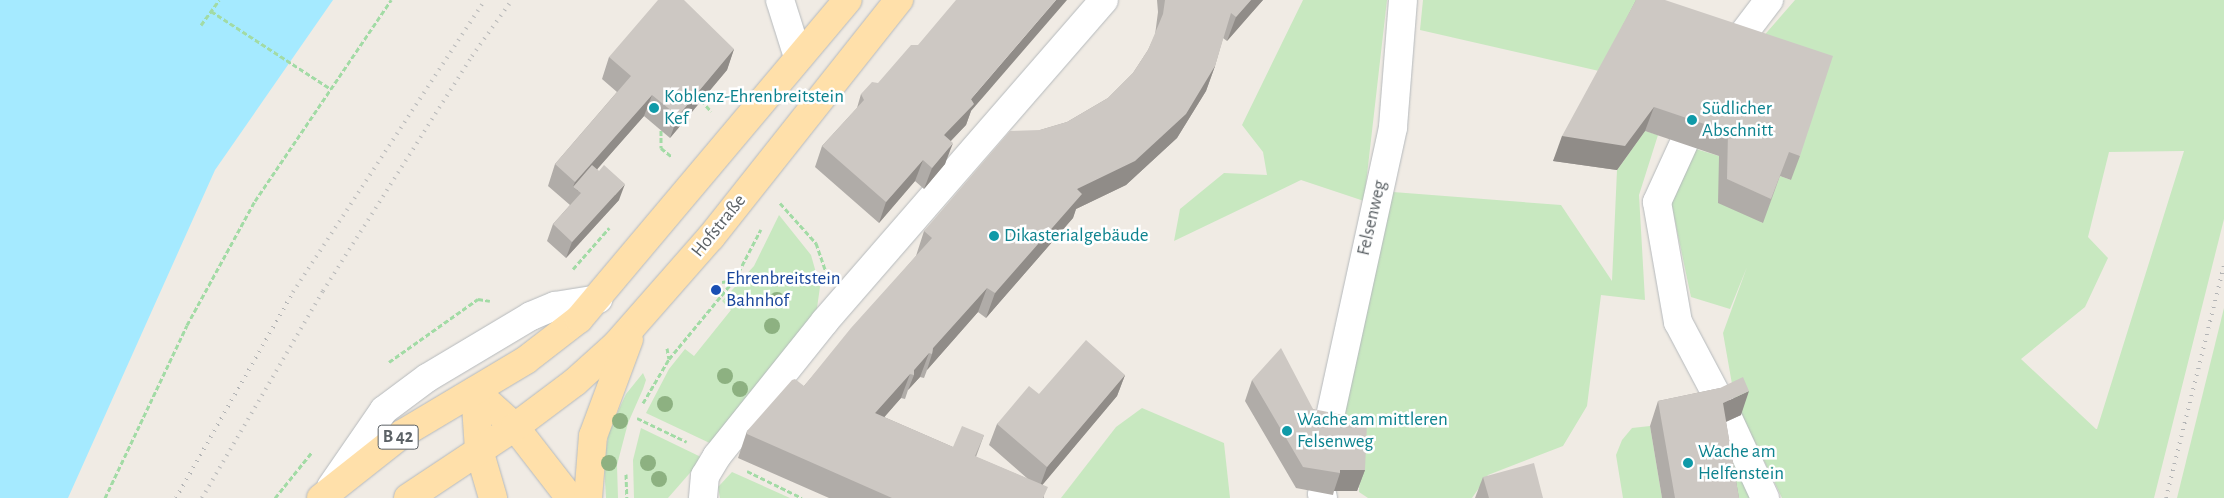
<!DOCTYPE html>
<meta charset="utf-8">
<style>
body{margin:0}
#map{position:relative;width:2224px;height:498px;overflow:hidden;background:#f0ebe4;font-family:"Alegreya Sans",sans-serif}
div>[style]{position:absolute}
[style*='--x']{left:calc(var(--x)*1px);top:calc(var(--y)*1px);width:calc(var(--w)*1px);rotate:calc(var(--a)*1deg)}
.green>*{inset:0;background:#c8e8c0}
.water>*{inset:0;background:#a5eaff}
.path>*{height:3px;margin-top:-1.5px;transform-origin:0;background:repeating-linear-gradient(90deg,#a2dba5 0 5px,transparent 0 7.5px)}
.roads{filter:drop-shadow(0 0 1px #b5b9bc) drop-shadow(0 0 1px #b5b9bc)}
.minor>*{height:28px;margin:-14px;padding:0 14px;transform-origin:14px;border-radius:14px;background:#fff}
.major>*{height:28px;margin:-14px;padding:0 14px;transform-origin:14px;border-radius:14px;background:#ffe0aa}
.rail>*{height:4px;margin-top:-2px;transform-origin:0;background:repeating-linear-gradient(90deg,#b3b4b5 0 1px,transparent 0 7px)}
.trees>*{width:16px;height:16px;margin:-8px;border-radius:50%;background:#8db181}
.wall>*{inset:0;background:#b0aca8}
.shaded-wall>*{inset:0;background:#908c88}
.building>*{inset:0;background:#cdc8c3}
.dots>*{width:14px;height:14px;translate:-50% -50%;box-sizing:border-box;border:2px solid #fff;border-radius:50%}
span{translate:-50% -50%;white-space:nowrap;text-align:center;line-height:1.15;-webkit-text-stroke:5px #fff;paint-order:stroke}
.shield-label span{padding:1px 4px;background:#fff;border:1px solid;border-radius:4px;-webkit-text-stroke-width:0}
.shield-label{font-size:18px;color:#5c6266;font-weight:700}
.culture-label{font-size:19px;color:#0d838f}
.left{translate:0 -50%;text-align:left}
.street-label{font-size:19px;color:#5c6266}
.transit-label{font-size:19px;color:#164399}
</style>
<div id="map">
<div class="green">
<div style="clip-path:polygon(1303px 0,1387px 0,1364px 201px,1301px 180px,1174px 241px,1180px 209px,1224px 173px,1267px 175px,1263px 152px,1242px 125px)"></div>
<div style="clip-path:polygon(1423px 0,1657px 0,1599px 71px,1420px 30px)"></div>
<div style="clip-path:polygon(evenodd,1795px 0,2224px 0,2224px 219px,2154px 498px,1782px 498px,1735px 401px,1723px 333px,1747px 267px,1730px 309px,1691px 297px,1671px 202px,1696px 149px,1719px 156px,1762px 223px,1780px 176px,1791px 180px,1747px 55px,1795px 0,2184px 151px,2097px 429px,2096px 429px,2021px 359px,2085px 307px,2108px 258px,2088px 237px,2109px 152px,2184px 151px)"></div>
<div style="clip-path:polygon(1645px 131px,1658px 135px,1639px 195px,1645px 300px,1601px 295px,1587px 406px,1563px 446px,1488px 475px,1472px 498px,1368px 498px,1359px 492px,1361px 444px,1336px 442px,1393px 192px,1561px 205px,1612px 281px,1617px 170px)"></div>
<div style="clip-path:polygon(779px 215px,811px 255px,820px 287px,816px 315px,716px 446px,646px 413px,669px 369px,685px 349px,694px 356px,731px 310px,722px 301px,754px 266px)"></div>
<div style="clip-path:polygon(2224px 308px,2224px 498px,2177px 498px)"></div>
<div style="clip-path:polygon(643px 373px,646px 380px,643px 389px,628px 423px,617px 465px,618px 498px,606px 498px,604px 464px,609px 431px,626px 394px)"></div>
<div style="clip-path:polygon(1142px 408px,1224px 443px,1230px 498px,1061px 498px,1116px 427px)"></div>
<div style="clip-path:polygon(1650px 426px,1662px 498px,1623px 498px,1616px 455px,1622px 440px,1632px 428px)"></div>
<div style="clip-path:polygon(1718px 426px,1751px 498px,1729px 498px)"></div>
<div style="clip-path:polygon(641px 428px,703px 458px,668px 498px,634px 498px,633px 460px)"></div>
<div style="clip-path:polygon(732px 472px,790px 498px,720px 498px,718px 487px)"></div>
</div>
<div class="water">
<div style="clip-path:polygon(0 0,333px 0,215px 170px,68px 498px,0 498px)"></div>
</div>
<div class="path">
<div style="--x:211;--y:11;--w:143;--a:33"></div>
<div style="--x:201;--y:25;--w:31;--a:-54"></div>
<div style="--x:701;--y:100;--w:15;--a:48"></div>
<div style="--x:661;--y:130;--w:18;--a:90"></div>
<div style="--x:661;--y:148;--w:13;--a:39"></div>
<div style="--x:780;--y:203;--w:54;--a:48"></div>
<div style="--x:816;--y:243;--w:28;--a:71"></div>
<div style="--x:573;--y:269;--w:55;--a:-48.7"></div>
<div style="--x:722;--y:282;--w:13;--a:-9"></div>
<div style="--x:667;--y:348;--w:11;--a:80"></div>
<div style="--x:389;--y:362;--w:109;--a:-35.3"></div>
<div style="--x:478;--y:299;--w:12;--a:9"></div>
<div style="--x:643;--y:403;--w:51;--a:-59.4"></div>
<div style="--x:669;--y:359;--w:104;--a:-50.5"></div>
<div style="--x:735;--y:279;--w:56;--a:-62.5"></div>
<div style="--x:637;--y:418;--w:55;--a:25.6"></div>
<div style="--x:747;--y:471;--w:61;--a:26.1"></div>
<div style="--x:626;--y:474;--w:24;--a:88"></div>
<div style="--x:105;--y:498;--w:191;--a:-64.6"></div>
<div style="--x:187;--y:325;--w:141;--a:-61.3"></div>
<div style="--x:255;--y:201;--w:243;--a:-55.9"></div>
<div style="--x:275;--y:498;--w:59;--a:-51.2"></div>
</div>
<div class="roads">
<div class="minor">
<div style="--x:780;--y:0;--w:60;--a:72.5"></div>
<div style="--x:1731;--y:50;--w:63;--a:-52.8"></div>
<div style="--x:1684;--y:143;--w:65;--a:114.6"></div>
<div style="--x:1657;--y:202;--w:122;--a:80.1"></div>
<div style="--x:1678;--y:322;--w:96;--a:62.1"></div>
<div style="--x:1729;--y:420;--w:86;--a:65.2"></div>
<div style="--x:1326;--y:435;--w:315;--a:-77.7"></div>
<div style="--x:1393;--y:127;--w:127;--a:-85.5"></div>
<div style="--x:331;--y:487;--w:93;--a:-55.5"></div>
<div style="--x:384;--y:410;--w:54;--a:-36.7"></div>
<div style="--x:427;--y:378;--w:121;--a:-30.8"></div>
<div style="--x:531;--y:316;--w:26;--a:-23"></div>
<div style="--x:555;--y:306;--w:44;--a:-9.2"></div>
<div style="--x:1322;--y:494;--w:4;--a:76"></div>
<div style="--x:703;--y:498;--w:22;--a:-85"></div>
<div style="--x:705;--y:476;--w:23;--a:-59"></div>
<div style="--x:717;--y:456;--w:173;--a:-51.3"></div>
<div style="--x:825;--y:321;--w:425;--a:-49"></div>
</div>
<div class="major">
<div style="--x:475;--y:391;--w:54;--a:42"></div>
<div style="--x:515;--y:427;--w:90;--a:52.2"></div>
<div style="--x:475;--y:391;--w:59;--a:86.1"></div>
<div style="--x:479;--y:450;--w:50;--a:73.7"></div>
<div style="--x:321;--y:498;--w:103;--a:-38.3"></div>
<div style="--x:402;--y:434;--w:144;--a:-30.8"></div>
<div style="--x:526;--y:360;--w:67;--a:-37.7"></div>
<div style="--x:579;--y:319;--w:417;--a:-49.9"></div>
<div style="--x:408;--y:498;--w:128;--a:-33.6"></div>
<div style="--x:515;--y:427;--w:75;--a:-36.9"></div>
<div style="--x:575;--y:382;--w:55;--a:-42.1"></div>
<div style="--x:616;--y:345;--w:144;--a:-48.7"></div>
<div style="--x:711;--y:237;--w:303;--a:-51.6"></div>
<div style="--x:588;--y:498;--w:62;--a:-85.4"></div>
<div style="--x:593;--y:436;--w:103;--a:-69.6"></div>
</div>
</div>
<div class="rail">
<div style="--x:176;--y:498;--w:237;--a:-60.4"></div>
<div style="--x:293;--y:292;--w:349;--a:-56.7"></div>
<div style="--x:202;--y:498;--w:240;--a:-59.7"></div>
<div style="--x:323;--y:291;--w:278;--a:-57.6"></div>
<div style="--x:472;--y:56;--w:69;--a:-54.5"></div>
<div style="--x:2166;--y:498;--w:240;--a:-76"></div>
</div>
<div class="trees">
<div style="left:777px;top:300px"></div>
<div style="left:772px;top:326px"></div>
<div style="left:725px;top:376px"></div>
<div style="left:740px;top:389px"></div>
<div style="left:665px;top:404px"></div>
<div style="left:620px;top:421px"></div>
<div style="left:609px;top:463px"></div>
<div style="left:648px;top:463px"></div>
<div style="left:659px;top:479px"></div>
</div>
<div class="wall">
<div style="clip-path:polygon(1157px 0,1263px 0,1227px 41px,1223px 38px,1215px 66px,1206px 91px,1177px 138px,1126px 185px,1076px 209px,1073px 218px,986px 318px,978px 312px,927px 370px,924px 378px,920px 377px,908px 390px,905px 399px,901px 398px,884px 417px,953px 447px,984px 435px,976px 457px,1028px 479px,989px 445px,997px 424px,1039px 394px,1125px 375px,1117px 396px,1042px 485px,1044px 498px,829px 498px,738px 458px,747px 431px,804px 386px,916px 256px,924px 231px,1040px 130px,1067px 122px,1108px 98px,1133px 73px,1148px 50px,1155px 35px,1158px 12px)"></div>
<div style="clip-path:polygon(1636px 0,1800px 156px,1791px 180px,1780px 176px,1763px 223px,1718px 203px,1719px 156px,1645px 131px,1617px 170px,1553px 161px)"></div>
<div style="clip-path:polygon(734px 49px,727px 70px,670px 138px,644px 116px,597px 169px,619px 200px,566px 258px,547px 241px,553px 224px,570px 205px,548px 186px,555px 164px,617px 92px,602px 79px,609px 57px)"></div>
<div style="clip-path:polygon(861px 94px,971px 111px,966px 125px,951px 141px,945px 164px,924px 189px,915px 181px,879px 223px,815px 167px,822px 146px,857px 108px)"></div>
<div style="clip-path:polygon(1252px 380px,1313px 409px,1343px 421px,1365px 470px,1357px 491px,1334px 491px,1333px 495px,1296px 488px,1245px 401px)"></div>
<div style="clip-path:polygon(1720px 388px,1741px 415px,1726px 422px,1739px 498px,1662px 498px,1650px 426px,1658px 401px)"></div>
<div style="clip-path:polygon(1483px 477px,1543px 498px,1475px 498px)"></div>
</div>
<div class="shaded-wall">
<div style="clip-path:polygon(1056px 0,1067px 0,971px 111px,966px 125px,936px 156px,944px 135px,971px 99px)"></div>
<div style="clip-path:polygon(1251px 0,1263px 0,1227px 41px,1236px 17px)"></div>
<div style="clip-path:polygon(734px 49px,727px 70px,670px 138px,678px 116px)"></div>
<div style="clip-path:polygon(1215px 66px,1206px 91px,1177px 138px,1126px 185px,1076px 209px,1073px 218px,986px 318px,995px 293px,1077px 189px)"></div>
<div style="clip-path:polygon(652px 95px,644px 116px,578px 191px,573px 187px,575px 182px)"></div>
<div style="clip-path:polygon(1654px 107px,1645px 131px,1617px 170px,1553px 161px,1562px 136px)"></div>
<div style="clip-path:polygon(953px 143px,945px 164px,924px 189px,932px 168px)"></div>
<div style="clip-path:polygon(923px 160px,915px 181px,879px 223px,886px 202px)"></div>
<div style="clip-path:polygon(625px 184px,619px 200px,566px 258px,572px 242px)"></div>
<div style="clip-path:polygon(987px 288px,978px 312px,927px 370px,932px 354px,933px 348px)"></div>
<div style="clip-path:polygon(929px 353px,920px 377px,908px 390px,914px 375px,914px 370px)"></div>
<div style="clip-path:polygon(910px 374px,901px 398px,867px 437px,875px 413px)"></div>
<div style="clip-path:polygon(1125px 375px,1117px 396px,1039px 489px,1047px 467px)"></div>
<div style="clip-path:polygon(1749px 391px,1741px 415px,1714px 427px,1723px 403px)"></div>
<div style="clip-path:polygon(1340px 470px,1365px 470px,1357px 491px,1334px 491px,1340px 473px)"></div>
</div>
<div class="building">
<div style="clip-path:polygon(658px 0,684px 0,734px 49px,678px 116px,652px 95px,575px 182px,555px 164px,631px 76px,609px 57px)"></div>
<div style="clip-path:polygon(956px 0,1056px 0,971px 99px,974px 104px,944px 135px,953px 143px,932px 168px,923px 160px,886px 202px,822px 146px,864px 100px,861px 94px,872px 82px,878px 83px,911px 45px,918px 45px)"></div>
<div style="clip-path:polygon(1165px 0,1251px 0,1236px 17px,1231px 13px,1215px 66px,1186px 114px,1135px 161px,1077px 189px,1082px 194px,995px 293px,987px 288px,933px 348px,932px 354px,929px 353px,914px 370px,914px 375px,910px 374px,875px 413px,953px 447px,962px 426px,984px 435px,975px 456px,1048px 487px,1043px 498px,892px 498px,747px 434px,747px 431px,792px 380px,795px 379px,804px 386px,851px 328px,932px 238px,924px 231px,1010px 131px,1040px 130px,1067px 122px,1108px 98px,1133px 73px,1148px 50px,1163px 14px)"></div>
<div style="clip-path:polygon(1636px 0,1665px 0,1833px 56px,1800px 156px,1789px 152px,1771px 199px,1727px 179px,1728px 132px,1654px 107px,1625px 146px,1562px 136px)"></div>
<div style="clip-path:polygon(592px 165px,599px 171px,604px 165px,625px 184px,572px 242px,553px 224px,581px 193px,573px 187px)"></div>
<div style="clip-path:polygon(1086px 340px,1125px 375px,1047px 467px,997px 424px,1029px 386px,1039px 394px)"></div>
<div style="clip-path:polygon(1281px 348px,1313px 409px,1343px 415px,1343px 421px,1367px 424px,1365px 470px,1340px 470px,1340px 473px,1303px 467px,1252px 380px)"></div>
<div style="clip-path:polygon(1743px 377px,1749px 391px,1723px 403px,1739px 498px,1675px 498px,1658px 401px,1720px 388px)"></div>
<div style="clip-path:polygon(1534px 463px,1543px 498px,1489px 498px,1483px 477px)"></div>
</div>
<div class="dots">
<div style="left:654px;top:108px;background:#0f9aa8"></div>
<div style="left:1692px;top:120px;background:#0f9aa8"></div>
<div style="left:994px;top:236px;background:#0f9aa8"></div>
<div style="left:716px;top:290px;background:#1a4fb4"></div>
<div style="left:1287px;top:431px;background:#0f9aa8"></div>
<div style="left:1688px;top:463px;background:#0f9aa8"></div>
</div>
<div class="shield-label">
<span style="left:398px;top:437px">B 42</span>
</div>
<div class="culture-label">
<span class="left" style="left:664px;top:108px">Koblenz-Ehrenbreitstein<br>Kef</span>
<span class="left" style="left:1702px;top:120px">Südlicher<br>Abschnitt</span>
<span class="left" style="left:1004px;top:236px">Dikasterialgebäude</span>
<span class="left" style="left:1297px;top:431px">Wache am mittleren<br>Felsenweg</span>
<span class="left" style="left:1698px;top:463px">Wache am<br>Helfenstein</span>
</div>
<div class="street-label">
<span style="left:1372px;top:218px;rotate:-77deg">Felsenweg</span>
<span style="left:719px;top:226px;rotate:-51deg">Hofstraße</span>
</div>
<div class="transit-label">
<span class="left" style="left:726px;top:290px">Ehrenbreitstein<br>Bahnhof</span>
</div>
</div>
